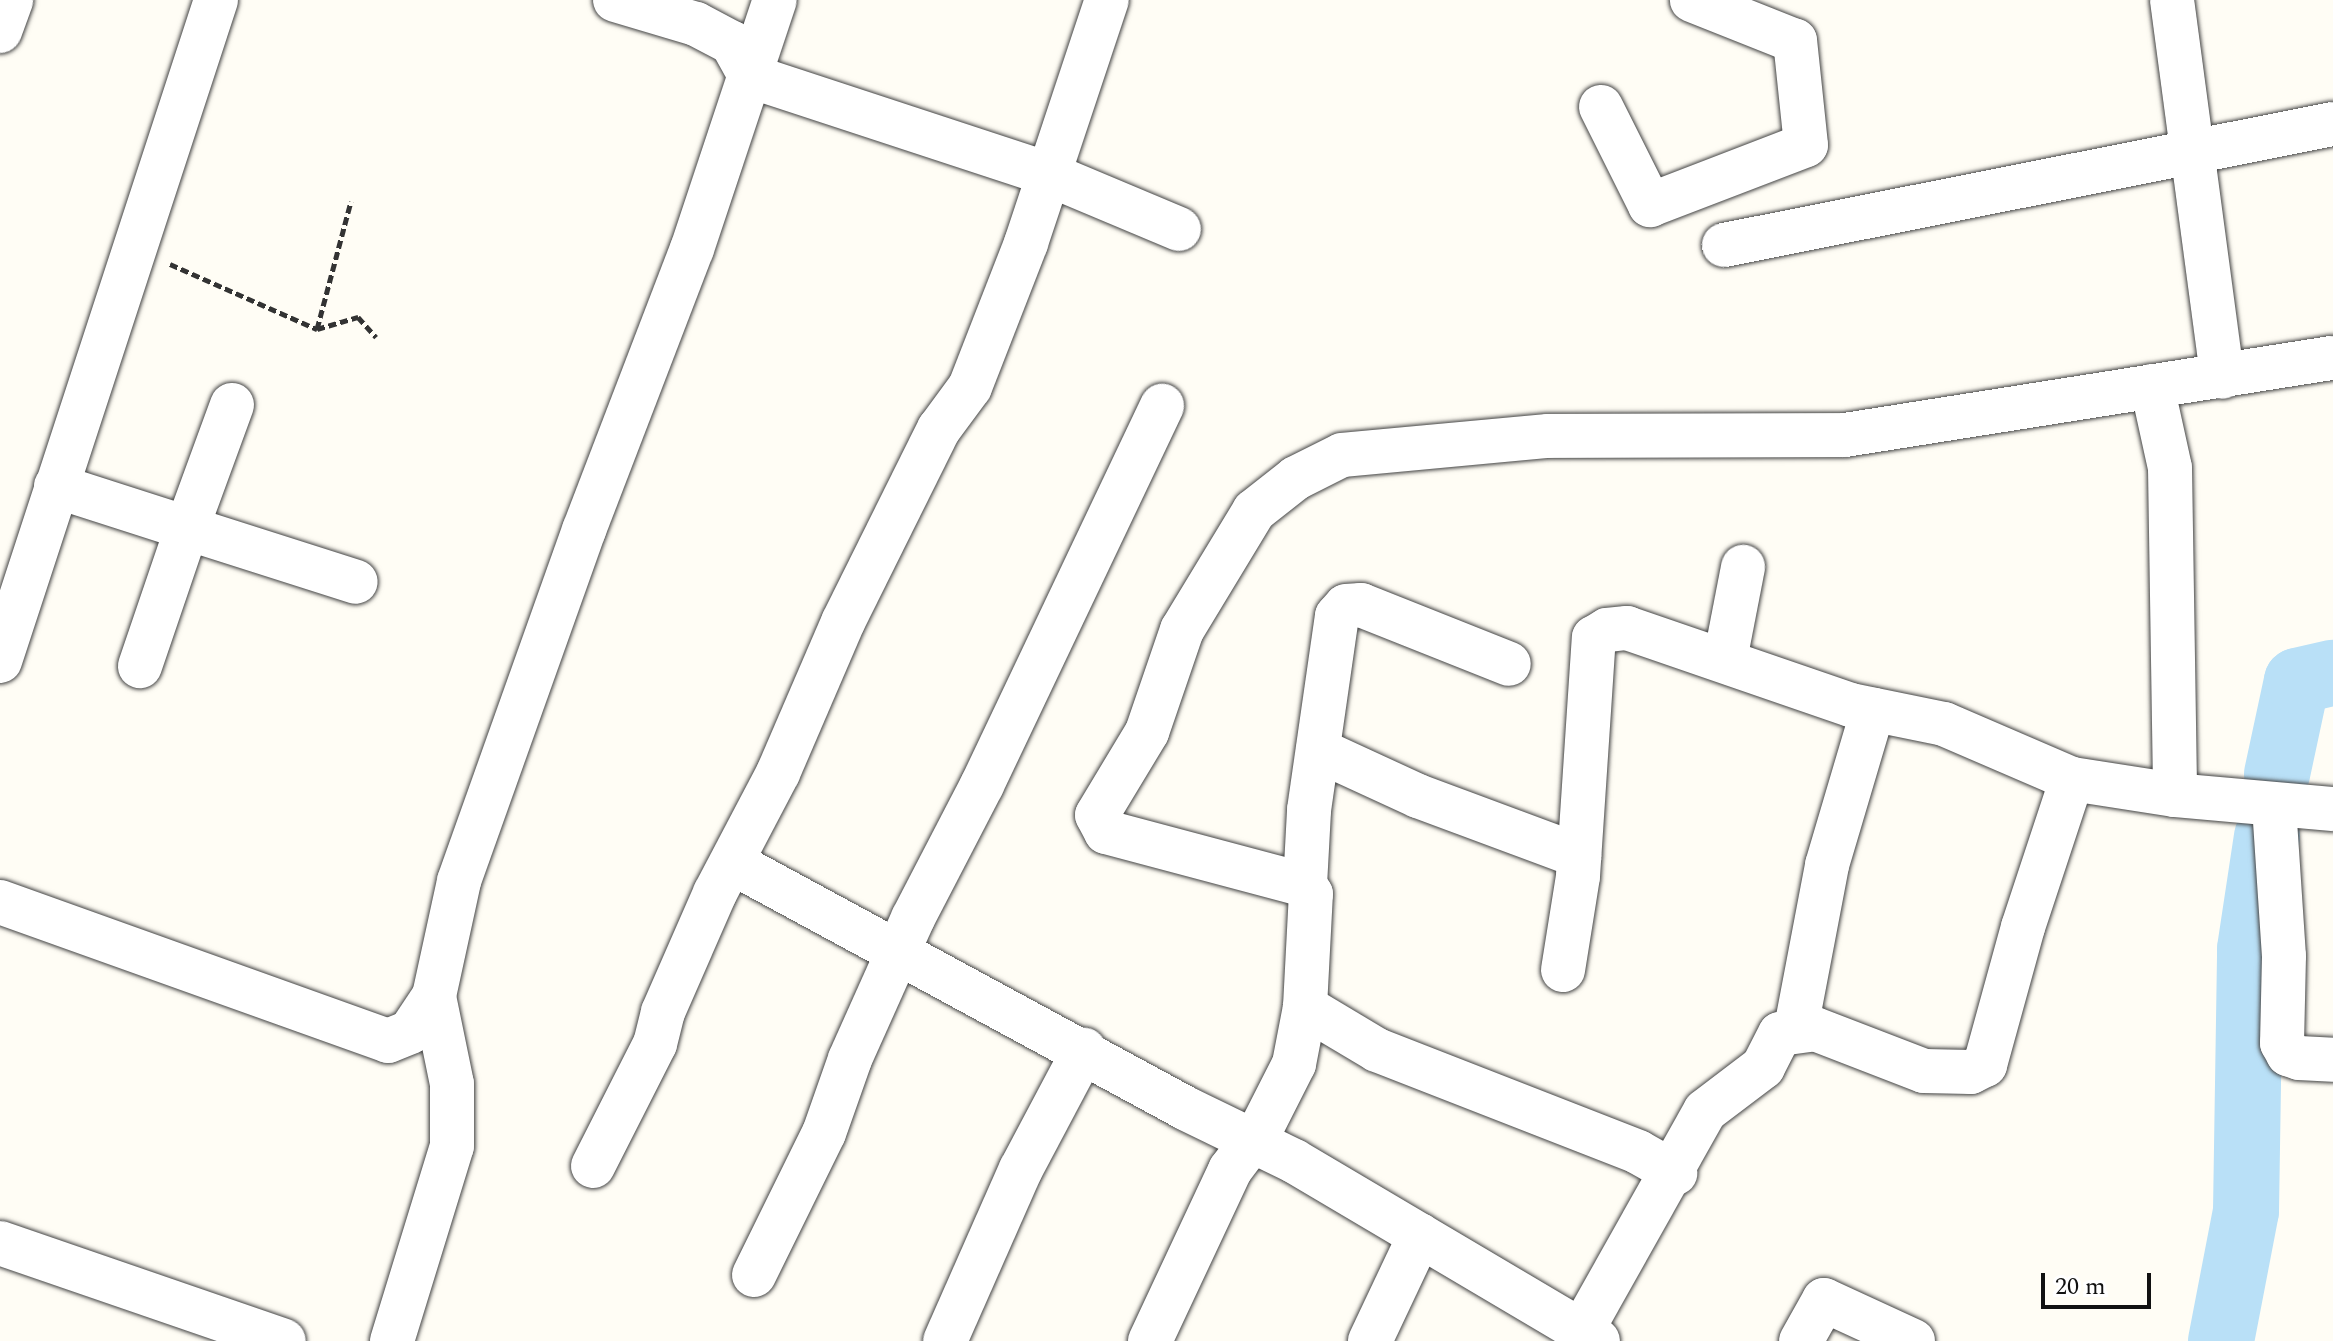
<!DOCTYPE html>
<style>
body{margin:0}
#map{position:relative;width:2333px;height:1341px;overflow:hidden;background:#fffdf5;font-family:Spectral,serif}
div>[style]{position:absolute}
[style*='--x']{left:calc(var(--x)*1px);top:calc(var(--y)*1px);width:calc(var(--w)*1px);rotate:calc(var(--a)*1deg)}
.river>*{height:66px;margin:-33px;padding:0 33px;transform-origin:33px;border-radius:33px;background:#b9e0f7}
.path>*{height:5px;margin-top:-2.5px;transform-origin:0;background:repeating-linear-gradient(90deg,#333 0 8px,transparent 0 12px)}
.roads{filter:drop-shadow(0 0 2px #444) drop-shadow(0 0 2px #444)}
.minor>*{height:44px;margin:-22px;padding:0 22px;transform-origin:22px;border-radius:22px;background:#fff}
span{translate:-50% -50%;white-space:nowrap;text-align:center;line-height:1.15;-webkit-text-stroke:8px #fff;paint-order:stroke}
.scale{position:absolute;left:2041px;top:1273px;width:110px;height:36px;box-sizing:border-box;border:4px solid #111;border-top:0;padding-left:10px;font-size:24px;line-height:28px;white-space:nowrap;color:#111;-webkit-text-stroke:6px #fff;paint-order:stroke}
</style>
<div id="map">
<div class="river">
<div style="--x:2277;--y:774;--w:95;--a:-77.9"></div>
<div style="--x:2297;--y:681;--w:37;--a:-13"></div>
<div style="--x:2221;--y:1341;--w:132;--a:-79.1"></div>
<div style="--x:2246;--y:1211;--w:262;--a:-89.1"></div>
<div style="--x:2250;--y:949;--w:114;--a:-81.4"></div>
</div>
<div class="path">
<div style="--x:170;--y:264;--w:161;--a:23.9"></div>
<div style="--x:317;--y:329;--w:43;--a:-16.3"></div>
<div style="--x:358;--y:317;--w:27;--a:48"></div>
<div style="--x:317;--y:329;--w:132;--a:-75.1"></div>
</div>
<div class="roads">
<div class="minor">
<div style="--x:615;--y:0;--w:84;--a:16.5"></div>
<div style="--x:696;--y:24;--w:41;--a:27.8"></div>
<div style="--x:732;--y:43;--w:38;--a:61"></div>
<div style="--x:750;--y:76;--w:314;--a:18.2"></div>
<div style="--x:1048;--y:174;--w:142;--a:22.8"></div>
<div style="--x:2172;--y:0;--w:380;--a:82.4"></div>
<div style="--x:0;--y:31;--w:33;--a:-70"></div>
<div style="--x:1601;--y:107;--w:110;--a:63.4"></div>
<div style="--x:1650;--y:205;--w:167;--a:-21"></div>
<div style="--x:1806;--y:145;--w:105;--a:-96"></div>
<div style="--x:1795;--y:41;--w:111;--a:-158.3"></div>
<div style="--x:1724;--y:245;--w:621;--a:-11.24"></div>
<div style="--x:2152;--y:386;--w:84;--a:77.6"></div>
<div style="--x:2170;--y:468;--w:327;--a:89.1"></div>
<div style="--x:232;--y:405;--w:131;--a:110.1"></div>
<div style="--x:187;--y:528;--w:177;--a:17.7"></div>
<div style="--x:56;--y:486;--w:138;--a:17.8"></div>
<div style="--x:187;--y:528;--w:146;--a:108.8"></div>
<div style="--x:1725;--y:660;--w:95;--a:-79"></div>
<div style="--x:0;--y:661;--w:695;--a:-71.9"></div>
<div style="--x:1318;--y:750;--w:110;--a:24.7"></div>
<div style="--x:1418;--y:796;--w:172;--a:20.4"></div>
<div style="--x:2274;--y:806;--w:150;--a:86.2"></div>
<div style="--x:2284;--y:956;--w:87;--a:91.3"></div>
<div style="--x:2282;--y:1043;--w:13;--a:61"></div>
<div style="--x:2288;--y:1054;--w:12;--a:20"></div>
<div style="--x:2299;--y:1058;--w:34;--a:3"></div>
<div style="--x:733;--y:863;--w:516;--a:28.45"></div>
<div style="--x:1187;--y:1109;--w:119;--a:25.9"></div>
<div style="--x:1294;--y:1161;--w:353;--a:30.6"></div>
<div style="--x:1305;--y:885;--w:75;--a:-86.9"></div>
<div style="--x:1309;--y:810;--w:196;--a:-81.8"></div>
<div style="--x:1337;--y:616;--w:13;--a:-48"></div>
<div style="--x:1346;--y:606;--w:15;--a:-4"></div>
<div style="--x:1361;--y:605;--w:159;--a:21.7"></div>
<div style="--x:0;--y:902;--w:412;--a:19.7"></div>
<div style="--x:388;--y:1041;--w:24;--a:-22"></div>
<div style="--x:410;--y:1032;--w:43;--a:-56.3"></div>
<div style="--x:434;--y:996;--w:118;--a:-77.7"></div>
<div style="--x:459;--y:881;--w:373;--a:-70.4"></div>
<div style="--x:584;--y:530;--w:301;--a:-69"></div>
<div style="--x:692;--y:249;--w:262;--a:-71.6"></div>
<div style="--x:1563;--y:970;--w:95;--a:-80.9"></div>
<div style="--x:1578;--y:876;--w:239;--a:-86.2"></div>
<div style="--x:1594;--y:638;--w:15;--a:-32"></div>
<div style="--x:1607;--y:630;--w:20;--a:-6"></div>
<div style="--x:1627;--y:628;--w:237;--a:19"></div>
<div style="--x:1851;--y:705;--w:95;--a:11.5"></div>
<div style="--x:1944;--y:724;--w:139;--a:23.3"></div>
<div style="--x:2072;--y:779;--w:104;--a:8.8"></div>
<div style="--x:2175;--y:795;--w:159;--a:5.1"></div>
<div style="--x:1305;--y:1007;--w:84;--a:30.8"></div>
<div style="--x:1377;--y:1050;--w:280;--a:21.3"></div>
<div style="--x:1638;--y:1152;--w:43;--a:29.6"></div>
<div style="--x:1796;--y:1028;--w:166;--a:-79.2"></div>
<div style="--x:1827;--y:865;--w:162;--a:-73.5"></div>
<div style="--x:593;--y:1166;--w:137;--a:-63.1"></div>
<div style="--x:655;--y:1044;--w:33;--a:-76"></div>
<div style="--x:663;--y:1012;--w:130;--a:-66.4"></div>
<div style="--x:715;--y:893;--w:136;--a:-62.3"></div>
<div style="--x:778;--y:773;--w:164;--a:-66.7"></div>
<div style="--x:843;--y:622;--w:216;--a:-63.6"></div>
<div style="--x:939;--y:429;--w:52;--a:-53.6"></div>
<div style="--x:970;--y:387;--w:155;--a:-68.7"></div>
<div style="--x:1026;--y:243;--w:256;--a:-71.6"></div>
<div style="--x:0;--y:1243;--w:300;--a:19"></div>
<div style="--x:754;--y:1275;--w:158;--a:-63.8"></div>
<div style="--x:824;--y:1133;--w:78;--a:-70.6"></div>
<div style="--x:850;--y:1059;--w:154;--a:-65.9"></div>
<div style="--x:913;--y:918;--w:150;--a:-62.6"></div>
<div style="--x:982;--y:785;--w:420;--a:-64.6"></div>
<div style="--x:1581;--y:1332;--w:253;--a:-60.7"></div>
<div style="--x:1705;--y:1111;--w:73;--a:-37.2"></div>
<div style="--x:1763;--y:1067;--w:37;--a:-63"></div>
<div style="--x:1780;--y:1034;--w:35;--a:-8"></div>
<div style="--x:1815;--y:1029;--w:117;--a:21.1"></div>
<div style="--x:1924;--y:1071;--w:47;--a:1.2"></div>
<div style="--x:1971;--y:1072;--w:16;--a:-27"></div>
<div style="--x:1985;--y:1065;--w:143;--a:-74.6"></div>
<div style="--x:2023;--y:927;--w:156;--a:-71.7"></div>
<div style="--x:392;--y:1341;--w:204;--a:-72.9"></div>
<div style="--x:452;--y:1146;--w:62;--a:-90"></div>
<div style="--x:452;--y:1084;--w:90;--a:-101.6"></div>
<div style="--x:945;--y:1341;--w:188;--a:-66.2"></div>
<div style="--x:1021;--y:1169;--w:135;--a:-62.1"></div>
<div style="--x:1150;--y:1341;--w:189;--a:-64.9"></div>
<div style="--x:1230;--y:1170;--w:51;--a:-52.9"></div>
<div style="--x:1261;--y:1129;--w:73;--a:-63.1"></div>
<div style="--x:1294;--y:1064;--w:58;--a:-79.1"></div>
<div style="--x:1305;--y:1007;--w:113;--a:-87"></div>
<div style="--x:1311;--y:894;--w:11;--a:-124"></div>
<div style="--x:1305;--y:885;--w:206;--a:-165.1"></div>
<div style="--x:1106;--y:832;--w:19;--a:-118"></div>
<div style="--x:1097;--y:815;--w:97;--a:-58.9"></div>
<div style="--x:1147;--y:732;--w:108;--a:-71.1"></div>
<div style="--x:1182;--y:630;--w:139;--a:-58.8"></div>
<div style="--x:1254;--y:511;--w:53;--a:-38.2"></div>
<div style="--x:1296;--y:478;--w:51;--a:-26.6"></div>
<div style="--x:1342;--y:455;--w:207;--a:-5.3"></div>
<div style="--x:1548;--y:436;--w:297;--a:-0.2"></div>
<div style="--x:1845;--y:435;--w:494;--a:-9"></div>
<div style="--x:1370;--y:1341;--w:117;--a:-64.7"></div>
<div style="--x:1801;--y:1341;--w:47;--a:-60.7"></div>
<div style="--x:1824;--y:1300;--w:98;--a:24.7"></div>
</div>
</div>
<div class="scale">20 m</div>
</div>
